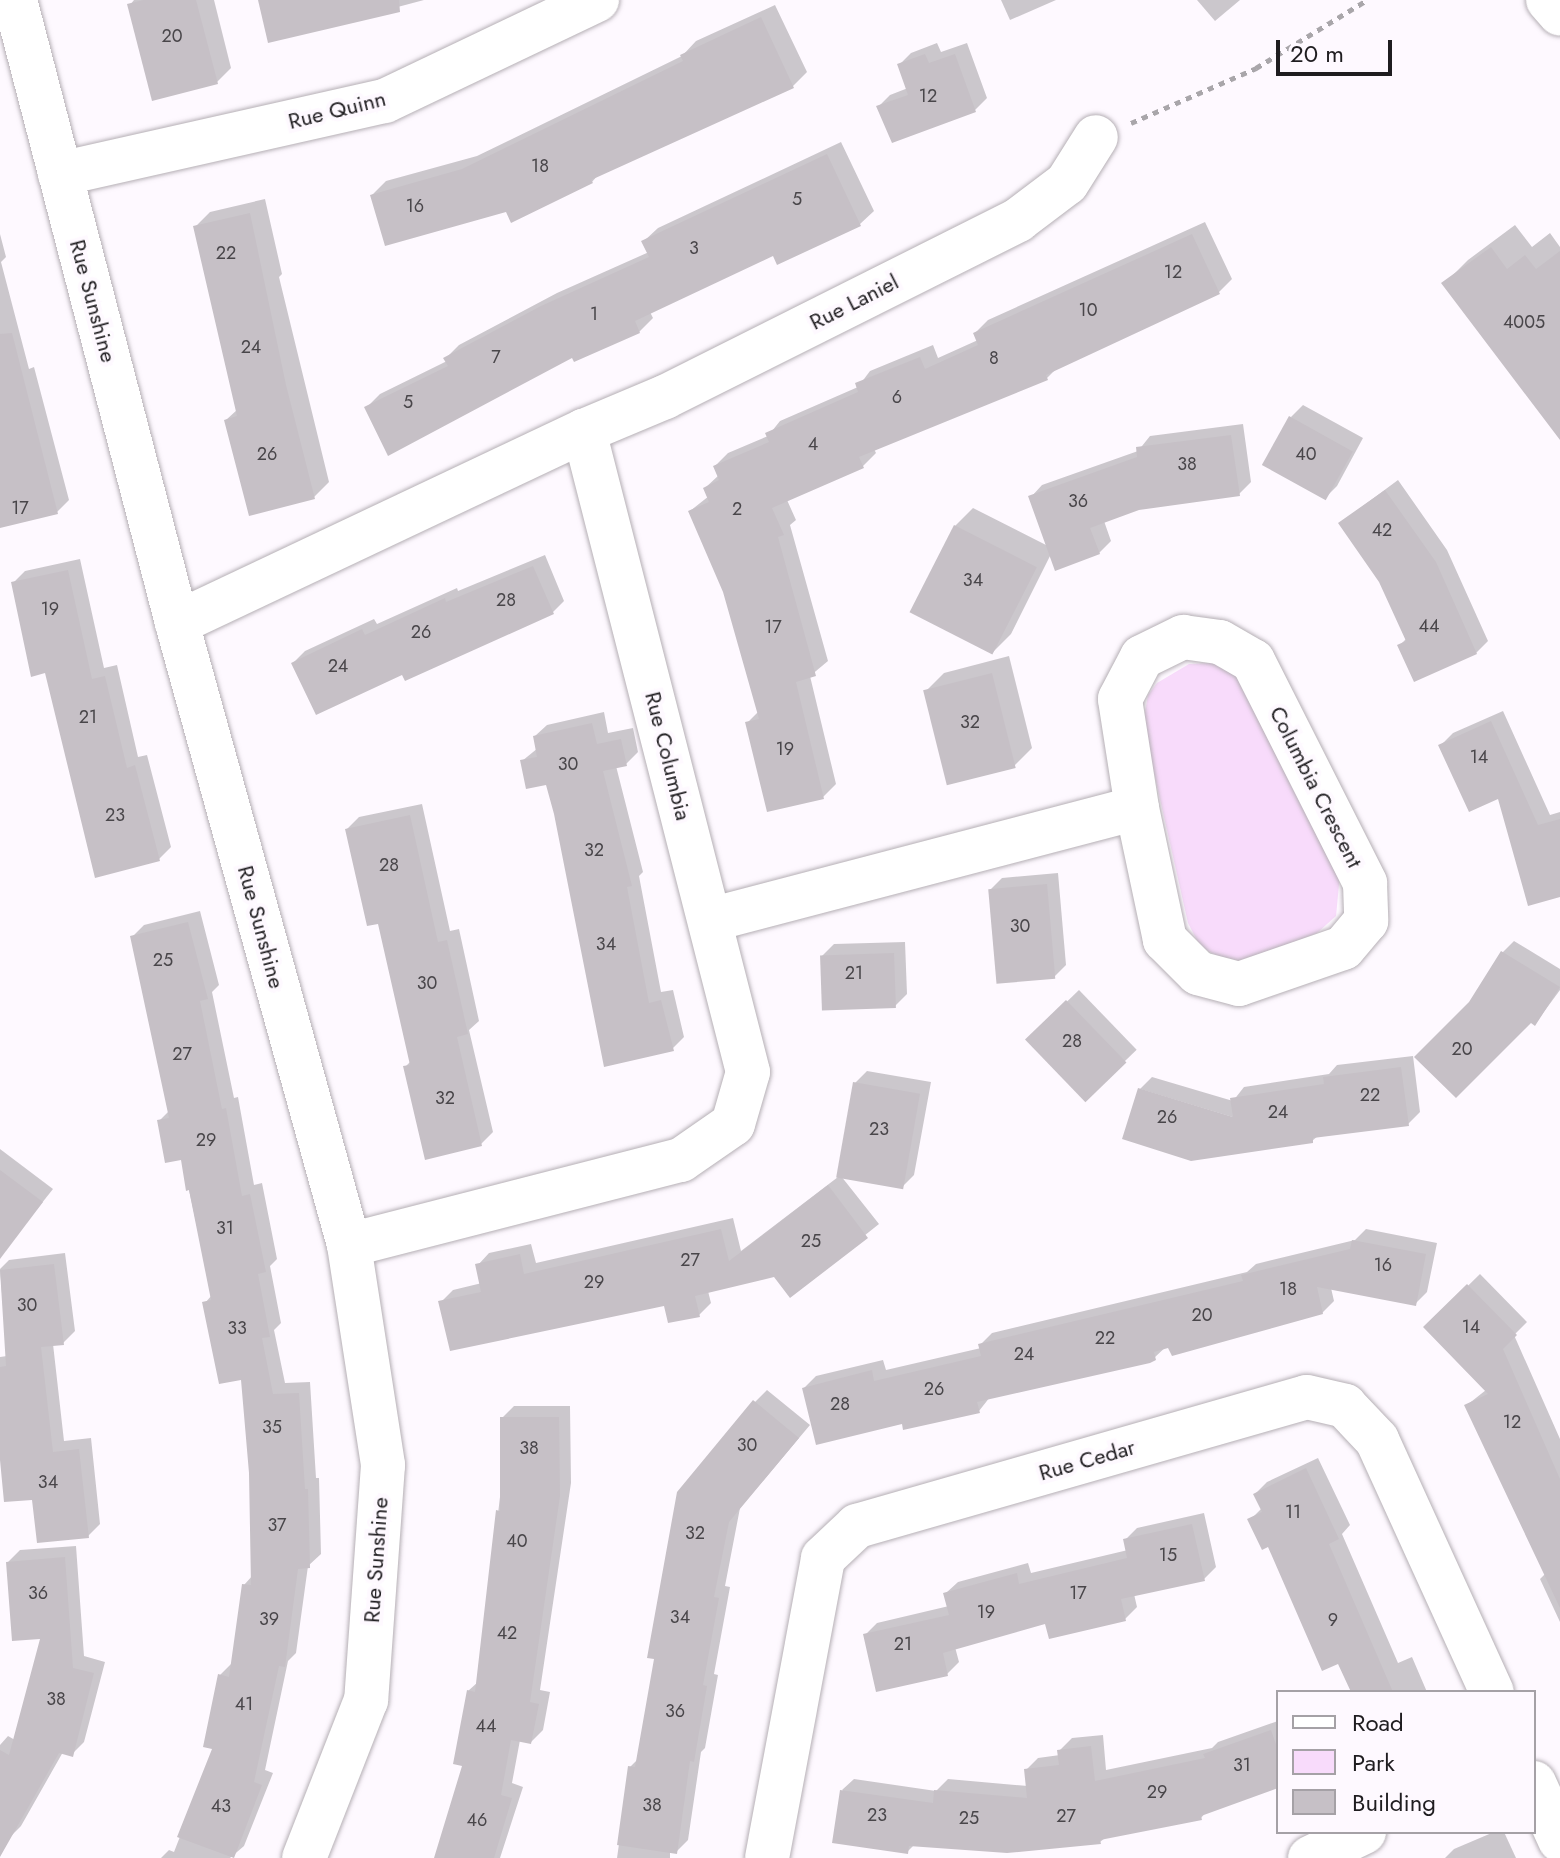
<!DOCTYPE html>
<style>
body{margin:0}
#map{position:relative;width:1560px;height:1858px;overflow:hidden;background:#fef9ff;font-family:Jost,sans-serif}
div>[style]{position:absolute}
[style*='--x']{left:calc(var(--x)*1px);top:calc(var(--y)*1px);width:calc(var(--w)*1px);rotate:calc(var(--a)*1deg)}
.green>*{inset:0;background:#f8dbfb}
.shadow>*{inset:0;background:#0003;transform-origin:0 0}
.building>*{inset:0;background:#c6c0c6;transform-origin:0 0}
.path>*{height:5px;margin-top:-2.5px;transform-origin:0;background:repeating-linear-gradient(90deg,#a9a6aa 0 6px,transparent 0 12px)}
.roads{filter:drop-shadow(0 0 2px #b5afb5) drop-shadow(0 0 2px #b5afb5)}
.minor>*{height:44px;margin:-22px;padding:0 22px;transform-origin:22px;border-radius:22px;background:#fff}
.major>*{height:44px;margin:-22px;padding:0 22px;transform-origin:22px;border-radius:22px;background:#fff}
span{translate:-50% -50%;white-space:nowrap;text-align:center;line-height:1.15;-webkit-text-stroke:8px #fef9ff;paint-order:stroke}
.number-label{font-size:18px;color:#49464a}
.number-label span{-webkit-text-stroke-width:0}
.street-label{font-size:22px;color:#1f1d20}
.legend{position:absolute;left:1276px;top:1690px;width:260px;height:144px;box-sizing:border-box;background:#fef9ff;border:2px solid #a5a1a6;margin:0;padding:10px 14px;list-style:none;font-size:24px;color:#1f1d20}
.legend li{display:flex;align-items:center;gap:16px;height:40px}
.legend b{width:40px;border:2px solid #a5a1a6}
.scale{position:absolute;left:1276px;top:40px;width:116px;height:36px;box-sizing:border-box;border:4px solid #1f1d20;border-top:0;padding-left:10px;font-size:24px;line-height:28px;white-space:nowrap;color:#1f1d20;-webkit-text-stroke:6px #fef9ff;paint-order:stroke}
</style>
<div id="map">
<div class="green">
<div style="clip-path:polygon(1211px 663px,1230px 667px,1249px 685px,1340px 874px,1336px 916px,1317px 933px,1245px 962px,1217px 956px,1200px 946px,1188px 923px,1143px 724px,1148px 695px,1157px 683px,1189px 664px)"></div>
</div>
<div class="shadow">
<div style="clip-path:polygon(134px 0,214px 0,231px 68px,217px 82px,130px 5px)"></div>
<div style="clip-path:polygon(260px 0,424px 0,270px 41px)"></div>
<div style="clip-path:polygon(1001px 0,1056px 0,1010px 20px)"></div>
<div style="clip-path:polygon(1197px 0,1240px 0,1215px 21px)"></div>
<div style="clip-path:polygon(775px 5px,807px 72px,793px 86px,598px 175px,592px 182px,507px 210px,372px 195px,386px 181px,477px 156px,682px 56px,696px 41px)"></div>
<div style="clip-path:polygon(937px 43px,941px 52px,967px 43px,987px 98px,975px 110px,879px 106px,890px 95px,908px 88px,899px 65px,911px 53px)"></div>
<div style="clip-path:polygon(841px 142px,874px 211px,860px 224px,774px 253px,650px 312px,653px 318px,639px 332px,573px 355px,366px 408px,380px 394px,447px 361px,446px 358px,459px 345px,557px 293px,649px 252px,644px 241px,658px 228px)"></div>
<div style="clip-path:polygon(265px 199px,282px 274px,279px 277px,329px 482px,314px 497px,226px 420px,238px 409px,195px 227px,210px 212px)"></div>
<div style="clip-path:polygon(1205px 222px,1232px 279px,1219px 292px,1058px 367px,1047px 378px,874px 449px,876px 453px,863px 466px,787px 500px,796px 520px,790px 525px,828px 661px,810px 676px,836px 784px,823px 797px,747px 723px,759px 711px,725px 591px,690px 511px,709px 496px,705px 488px,719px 475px,715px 466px,728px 453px,768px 436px,780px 421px,858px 387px,870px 371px,933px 345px,938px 358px,978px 340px,975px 333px,988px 320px)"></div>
<div style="clip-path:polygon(1515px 225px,1532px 247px,1550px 233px,1560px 247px,1560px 422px,1444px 284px,1468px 260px)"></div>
<div style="clip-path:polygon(0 234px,6px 257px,1px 262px,29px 369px,34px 367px,69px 500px,57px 512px,0 524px)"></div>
<div style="clip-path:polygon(1303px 405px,1363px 438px,1337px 486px,1325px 498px,1291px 417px)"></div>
<div style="clip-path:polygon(1243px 424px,1251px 482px,1239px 494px,1138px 509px,1104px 521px,1111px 541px,1099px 553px,1051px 554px,1011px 634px,993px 652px,955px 526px,973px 508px,1048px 546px,1031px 497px,1042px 485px,1138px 451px,1150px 436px)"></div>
<div style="clip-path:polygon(1398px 480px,1447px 550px,1488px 641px,1476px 653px,1399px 646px,1407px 638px,1381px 581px,1340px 523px)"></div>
<div style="clip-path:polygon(545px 555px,564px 601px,552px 613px,403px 672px,293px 663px,305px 651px,374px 619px,377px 624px,457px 588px,458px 591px)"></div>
<div style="clip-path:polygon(80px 559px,104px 668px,117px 665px,138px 757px,147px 755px,171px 847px,159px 859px,46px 671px,13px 583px,25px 571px)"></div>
<div style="clip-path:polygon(1009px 656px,1032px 748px,1014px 766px,926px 691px,944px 673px)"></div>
<div style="clip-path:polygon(1503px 711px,1550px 815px,1560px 812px,1560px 895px,1499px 797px,1441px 745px,1453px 733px)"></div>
<div style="clip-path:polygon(604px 712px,608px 733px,633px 728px,638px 752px,626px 764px,616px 766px,643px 872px,639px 876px,661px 992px,673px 990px,684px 1037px,672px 1049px,579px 914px,547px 782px,522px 761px,538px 748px,535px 736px,547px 725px)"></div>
<div style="clip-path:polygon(422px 804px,450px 931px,459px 929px,479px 1021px,469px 1030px,493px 1132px,481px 1144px,405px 1067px,411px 1061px,380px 922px,347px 829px,359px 817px)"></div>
<div style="clip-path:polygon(1058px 873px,1066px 965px,1054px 977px,990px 890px,1002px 878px)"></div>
<div style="clip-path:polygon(200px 911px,219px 985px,212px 992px,234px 1098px,238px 1097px,254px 1185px,262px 1183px,277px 1259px,270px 1266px,281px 1323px,274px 1330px,285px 1383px,310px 1382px,316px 1478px,319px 1478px,321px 1554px,308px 1566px,296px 1653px,288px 1661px,265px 1770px,273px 1773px,244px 1846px,230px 1858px,161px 1858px,169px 1850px,174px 1852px,215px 1747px,220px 1675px,233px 1662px,244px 1585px,253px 1575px,251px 1472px,243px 1378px,205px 1303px,212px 1295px,182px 1158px,159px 1121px,169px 1111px,132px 937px,144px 925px)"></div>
<div style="clip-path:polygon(1514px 941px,1560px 969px,1560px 990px,1535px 1024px,1471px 1003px,1502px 953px)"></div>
<div style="clip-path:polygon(905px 942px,907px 994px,895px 1006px,822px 956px,834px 944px)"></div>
<div style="left:1079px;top:990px;width:83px;height:71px;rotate:46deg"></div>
<div style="clip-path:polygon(1413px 1056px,1420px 1112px,1408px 1124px,1319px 1135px,1312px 1141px,1140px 1089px,1152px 1077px,1233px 1101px,1244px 1087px,1329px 1074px,1337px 1065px)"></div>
<div style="clip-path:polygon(867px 1071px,931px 1082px,914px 1175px,902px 1187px,841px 1176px,879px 1224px,790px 1295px,775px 1275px,708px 1291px,711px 1303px,699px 1315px,665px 1303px,441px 1302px,453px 1290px,482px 1283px,478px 1265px,489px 1253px,531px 1244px,536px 1263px,733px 1218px,741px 1251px,838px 1177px,855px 1083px)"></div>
<div style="clip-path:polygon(0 1149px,53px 1189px,3px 1252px,0 1250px)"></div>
<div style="clip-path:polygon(1366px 1229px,1437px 1243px,1427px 1292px,1415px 1304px,1331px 1288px,1334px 1301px,1322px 1313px,1169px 1344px,1154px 1358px,990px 1397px,979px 1411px,903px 1422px,804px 1388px,816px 1376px,883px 1360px,886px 1370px,981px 1348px,980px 1345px,992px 1333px,1247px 1272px,1256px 1264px,1355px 1240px)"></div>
<div style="clip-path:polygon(65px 1253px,75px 1331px,63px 1343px,53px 1344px,64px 1441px,91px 1438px,100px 1524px,88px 1536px,34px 1498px,0 1441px,0 1357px,7px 1356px,0 1269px,9px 1260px)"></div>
<div style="clip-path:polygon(1480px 1274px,1527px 1322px,1514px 1335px,1560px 1439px,1560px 1622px,1540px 1579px,1546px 1573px,1467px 1405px,1486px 1390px,1426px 1327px)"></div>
<div style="clip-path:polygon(767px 1390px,810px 1425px,740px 1508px,725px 1586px,730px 1587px,714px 1674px,718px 1675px,705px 1748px,701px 1752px,688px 1840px,676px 1852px,670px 1851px,670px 1858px,617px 1858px,630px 1767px,639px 1758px,755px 1402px)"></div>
<div style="clip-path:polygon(514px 1406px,570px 1406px,571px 1483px,540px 1690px,550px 1692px,543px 1730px,531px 1742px,520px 1740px,512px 1783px,523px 1787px,500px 1858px,438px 1858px,464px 1765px,468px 1691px,478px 1682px,502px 1480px,502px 1418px)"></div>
<div style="clip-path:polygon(1318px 1458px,1350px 1525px,1342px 1534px,1398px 1663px,1412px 1657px,1427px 1692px,1353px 1692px,1339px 1661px,1269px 1544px,1250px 1520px,1262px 1508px,1255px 1494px,1267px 1482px)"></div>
<div style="clip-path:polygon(1204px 1513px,1216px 1567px,1204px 1579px,1134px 1594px,1137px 1607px,1125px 1619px,1046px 1621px,955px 1647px,959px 1662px,947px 1674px,865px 1635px,877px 1623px,949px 1606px,946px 1593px,958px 1582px,1028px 1563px,1031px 1573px,1128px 1550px,1125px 1540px,1137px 1528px)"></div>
<div style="clip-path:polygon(76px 1546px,84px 1656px,105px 1662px,84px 1742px,72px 1754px,63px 1752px,21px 1826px,9px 1838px,0 1833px,0 1745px,8px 1736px,15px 1740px,43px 1637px,8px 1562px,20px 1550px)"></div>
<div style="clip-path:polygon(1278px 1721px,1278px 1786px,1206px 1812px,1201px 1818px,1105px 1838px,1100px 1842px,914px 1845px,907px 1852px,842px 1790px,854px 1779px,936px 1791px,948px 1779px,1028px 1786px,1026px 1770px,1038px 1758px,1060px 1755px,1060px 1750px,1072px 1738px,1103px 1735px,1106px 1770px,1212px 1748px,1218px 1742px)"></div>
<div style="clip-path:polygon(1494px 1832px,1504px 1832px,1516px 1858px,1445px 1858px,1454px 1849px)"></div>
</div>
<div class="building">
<div style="clip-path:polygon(143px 0,196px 0,218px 84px,152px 101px,127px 4px)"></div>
<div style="clip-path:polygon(258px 0,399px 0,400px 12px,268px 43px)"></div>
<div style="clip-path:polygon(761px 17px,794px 88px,591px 180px,593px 183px,511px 223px,506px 212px,385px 246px,370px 195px,462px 169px,683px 61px,680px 55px)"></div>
<div style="clip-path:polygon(925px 54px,929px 63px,955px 54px,976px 112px,892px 143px,876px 106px,908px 95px,897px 64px)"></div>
<div style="clip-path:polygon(827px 154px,861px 226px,777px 265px,773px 256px,635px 321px,640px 333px,574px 362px,572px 358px,388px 456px,364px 407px,448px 366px,443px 358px,541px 306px,649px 257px,641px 241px)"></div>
<div style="clip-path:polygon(250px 213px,286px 385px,315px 499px,249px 516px,224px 420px,237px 416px,193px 226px)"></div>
<div style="clip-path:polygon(1192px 234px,1220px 294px,1046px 375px,1048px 380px,859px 457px,864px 468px,772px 508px,784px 535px,778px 537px,816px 676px,796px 682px,824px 799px,767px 812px,745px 722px,759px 719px,723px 592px,688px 511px,709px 502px,703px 488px,719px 480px,713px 466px,769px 442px,765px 433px,858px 392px,855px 383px,920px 357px,925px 369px,978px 345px,973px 333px)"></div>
<div style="clip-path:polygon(1491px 247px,1507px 269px,1525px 255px,1536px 269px,1560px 251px,1560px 440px,1441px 283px)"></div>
<div style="clip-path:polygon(12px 333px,58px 514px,0 528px,0 334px)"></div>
<div style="left:1289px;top:416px;width:73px;height:56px;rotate:29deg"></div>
<div style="clip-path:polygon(1231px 435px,1240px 496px,1139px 510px,1090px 528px,1100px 554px,1055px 571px,1028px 496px,1137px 457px,1136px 447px)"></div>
<div style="clip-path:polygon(1385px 490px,1436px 562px,1477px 654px,1414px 682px,1397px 645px,1406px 641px,1379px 582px,1338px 523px)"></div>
<div style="left:954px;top:525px;width:93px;height:98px;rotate:27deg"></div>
<div style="clip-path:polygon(533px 566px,554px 614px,405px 681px,402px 675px,316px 715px,291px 663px,362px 629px,365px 635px,445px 598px,446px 602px)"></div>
<div style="clip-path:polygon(68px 570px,92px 679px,105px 676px,127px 768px,135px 765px,160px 861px,95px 878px,45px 673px,31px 677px,11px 582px)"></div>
<div style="left:992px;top:673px;width:98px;height:71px;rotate:76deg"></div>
<div style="clip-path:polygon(1491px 721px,1538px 825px,1560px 819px,1560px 897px,1528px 906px,1498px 799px,1469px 812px,1438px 745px)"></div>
<div style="clip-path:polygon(592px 723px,597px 744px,621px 739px,627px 766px,603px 771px,632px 886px,627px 887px,649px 1003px,661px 1000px,674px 1051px,604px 1067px,554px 814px,546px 785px,526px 789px,520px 760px,537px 757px,533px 736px)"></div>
<div style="clip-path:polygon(410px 815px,438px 942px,447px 940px,468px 1034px,457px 1037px,482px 1146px,425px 1160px,403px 1066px,410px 1065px,378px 924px,367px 926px,345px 829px)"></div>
<div style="left:1047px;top:884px;width:95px;height:59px;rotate:85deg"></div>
<div style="clip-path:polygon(188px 922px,208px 999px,200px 1001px,222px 1109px,226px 1108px,242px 1196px,250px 1194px,266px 1272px,258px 1274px,270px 1337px,262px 1338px,273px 1394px,299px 1393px,305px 1489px,308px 1489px,310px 1568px,298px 1569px,285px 1667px,279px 1666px,254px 1782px,262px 1785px,234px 1858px,177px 1837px,212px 1749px,203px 1747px,218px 1674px,229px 1677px,242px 1584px,251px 1585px,249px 1473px,241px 1380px,219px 1384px,202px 1302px,211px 1300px,189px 1190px,186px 1191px,181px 1160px,165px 1163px,157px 1120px,169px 1118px,130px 936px)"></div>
<div style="clip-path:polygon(1501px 951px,1560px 987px,1535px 1026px,1531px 1023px,1456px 1098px,1414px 1057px,1469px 1002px)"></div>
<div style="left:894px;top:953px;width:55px;height:74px;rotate:88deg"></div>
<div style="left:1066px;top:1000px;width:87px;height:57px;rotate:46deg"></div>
<div style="clip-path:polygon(1401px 1067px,1409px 1126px,1313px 1138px,1313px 1143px,1191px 1161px,1122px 1139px,1138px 1088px,1233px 1117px,1230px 1098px,1324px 1084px,1323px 1077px)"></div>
<div style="left:853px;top:1082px;width:68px;height:97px;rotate:10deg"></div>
<div style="clip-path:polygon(0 1170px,43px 1202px,0 1259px)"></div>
<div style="clip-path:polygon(828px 1185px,868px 1238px,790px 1298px,774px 1277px,695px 1296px,700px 1317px,668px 1323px,664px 1306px,450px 1351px,438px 1301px,481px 1292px,475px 1264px,520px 1254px,524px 1274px,721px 1229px,729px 1261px)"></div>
<div style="clip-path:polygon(1352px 1240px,1426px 1254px,1416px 1306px,1317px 1287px,1323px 1314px,1172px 1356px,1168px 1348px,1154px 1352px,1156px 1360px,1150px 1363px,977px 1402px,980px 1413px,903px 1430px,902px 1424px,816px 1445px,802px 1388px,872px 1370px,874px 1381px,981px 1356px,978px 1344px,1243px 1281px,1241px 1275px,1350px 1249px)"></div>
<div style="clip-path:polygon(54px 1264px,64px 1345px,41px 1347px,53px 1452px,79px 1449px,89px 1538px,37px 1543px,32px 1500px,4px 1502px,0 1460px,0 1367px,6px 1366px,0 1270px)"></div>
<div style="clip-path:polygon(1467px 1284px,1517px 1335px,1503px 1349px,1560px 1479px,1560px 1608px,1464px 1405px,1488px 1394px,1423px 1327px)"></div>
<div style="clip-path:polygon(753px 1400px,799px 1438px,729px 1522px,714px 1597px,719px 1598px,703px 1685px,707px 1686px,694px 1762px,690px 1761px,677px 1854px,617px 1845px,628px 1766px,635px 1767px,654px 1659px,647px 1658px,677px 1492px)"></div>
<div style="clip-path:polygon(500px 1417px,559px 1417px,560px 1496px,530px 1702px,539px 1704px,531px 1744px,511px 1740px,501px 1795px,512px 1798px,494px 1858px,434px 1858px,462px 1766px,453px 1764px,467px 1690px,475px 1692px,496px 1510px,500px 1511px)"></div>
<div style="clip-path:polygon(1306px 1468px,1339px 1539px,1329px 1544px,1393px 1692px,1351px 1692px,1338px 1664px,1322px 1671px,1268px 1547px,1262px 1550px,1247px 1519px,1262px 1512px,1253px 1494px)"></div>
<div style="clip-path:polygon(1192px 1524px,1205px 1581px,1121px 1599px,1126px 1621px,1049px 1639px,1045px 1624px,943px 1653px,948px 1676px,876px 1692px,863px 1634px,949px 1615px,943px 1593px,1017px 1573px,1019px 1584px,1127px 1558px,1123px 1539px)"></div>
<div style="clip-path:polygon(65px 1557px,73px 1668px,94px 1673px,73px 1757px,59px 1753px,0 1857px,0 1750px,9px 1755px,40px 1639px,12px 1641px,6px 1562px)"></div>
<div style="clip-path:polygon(1271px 1730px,1278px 1750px,1278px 1788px,1201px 1816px,1202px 1820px,1100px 1840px,1101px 1844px,1007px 1853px,909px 1846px,908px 1854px,832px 1843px,840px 1790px,933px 1803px,934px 1790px,1027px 1798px,1024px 1769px,1059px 1765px,1057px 1750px,1091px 1746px,1095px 1781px,1205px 1758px,1203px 1754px)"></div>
</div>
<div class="path">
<div style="--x:1131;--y:123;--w:137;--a:-23.7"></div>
<div style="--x:1256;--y:68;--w:130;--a:-31.5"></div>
</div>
<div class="roads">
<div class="minor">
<div style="--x:15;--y:0;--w:644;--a:75.42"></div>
<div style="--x:177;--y:623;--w:645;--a:74.54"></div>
<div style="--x:349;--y:1245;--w:223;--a:81.2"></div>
<div style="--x:383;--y:1465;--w:236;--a:94.1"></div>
<div style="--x:366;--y:1700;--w:170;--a:111.4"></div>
<div style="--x:60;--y:174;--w:333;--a:-12.7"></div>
<div style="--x:385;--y:101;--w:235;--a:-25.5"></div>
<div style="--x:177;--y:623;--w:450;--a:-25.3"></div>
<div style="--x:584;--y:431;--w:88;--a:-22.8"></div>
<div style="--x:665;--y:397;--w:395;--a:-26.6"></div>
<div style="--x:1018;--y:220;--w:61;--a:-37.1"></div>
<div style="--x:1067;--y:183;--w:54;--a:-57.8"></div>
<div style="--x:1183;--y:637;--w:37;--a:8"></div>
<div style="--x:1220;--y:642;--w:38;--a:30"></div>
<div style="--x:1253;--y:661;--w:249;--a:63.2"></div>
<div style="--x:1365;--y:883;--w:38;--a:88"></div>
<div style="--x:1366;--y:921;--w:35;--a:130"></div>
<div style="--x:1343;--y:948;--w:110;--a:160.9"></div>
<div style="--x:1239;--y:984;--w:42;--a:-165"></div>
<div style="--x:1198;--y:973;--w:47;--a:-135"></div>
<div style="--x:1165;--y:940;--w:135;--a:-102"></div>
<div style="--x:1137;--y:808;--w:110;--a:-98.9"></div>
<div style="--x:1120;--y:699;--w:47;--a:-62.4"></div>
<div style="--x:1142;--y:657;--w:46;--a:-26"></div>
<div style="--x:710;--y:920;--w:441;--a:-14.7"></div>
<div style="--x:349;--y:1245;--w:343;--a:-14.4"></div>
<div style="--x:681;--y:1160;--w:63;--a:-34.7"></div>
<div style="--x:733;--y:1124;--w:54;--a:-73.9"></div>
<div style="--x:748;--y:1072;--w:662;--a:-104.35"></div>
<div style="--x:1534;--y:1783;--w:63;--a:65.5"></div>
<div style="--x:767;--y:1858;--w:305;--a:-79.4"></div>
<div style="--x:823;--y:1558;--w:47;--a:-43.3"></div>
<div style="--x:857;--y:1526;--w:468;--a:-16"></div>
<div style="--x:1307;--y:1397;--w:39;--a:13"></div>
<div style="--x:1345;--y:1406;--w:47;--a:46.7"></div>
<div style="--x:1377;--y:1440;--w:277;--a:65.5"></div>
<div style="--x:1310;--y:1858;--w:60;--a:-25.7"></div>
</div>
<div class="major">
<div style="--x:1548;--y:0;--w:18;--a:49"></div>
</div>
</div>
<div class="number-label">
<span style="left:172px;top:36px">20</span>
<span style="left:928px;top:96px">12</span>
<span style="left:540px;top:166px">18</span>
<span style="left:797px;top:199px">5</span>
<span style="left:415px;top:206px">16</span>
<span style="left:694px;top:248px">3</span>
<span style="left:226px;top:253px">22</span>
<span style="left:1173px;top:272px">12</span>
<span style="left:1088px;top:310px">10</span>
<span style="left:594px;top:314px">1</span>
<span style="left:1524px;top:322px">4005</span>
<span style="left:251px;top:347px">24</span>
<span style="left:496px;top:357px">7</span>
<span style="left:994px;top:358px">8</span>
<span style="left:897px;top:397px">6</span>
<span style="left:408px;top:402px">5</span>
<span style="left:813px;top:444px">4</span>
<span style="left:267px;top:454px">26</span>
<span style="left:1306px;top:454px">40</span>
<span style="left:1187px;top:464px">38</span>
<span style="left:1078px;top:501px">36</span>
<span style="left:20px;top:508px">17</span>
<span style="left:737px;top:509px">2</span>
<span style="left:1382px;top:530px">42</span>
<span style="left:973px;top:580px">34</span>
<span style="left:506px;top:600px">28</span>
<span style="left:50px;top:609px">19</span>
<span style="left:1429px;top:626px">44</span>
<span style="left:773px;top:627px">17</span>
<span style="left:421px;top:632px">26</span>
<span style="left:338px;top:666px">24</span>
<span style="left:88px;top:717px">21</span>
<span style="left:970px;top:722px">32</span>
<span style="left:785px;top:749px">19</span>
<span style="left:1479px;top:757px">14</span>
<span style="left:568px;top:764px">30</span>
<span style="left:115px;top:815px">23</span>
<span style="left:594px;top:850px">32</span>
<span style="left:389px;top:865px">28</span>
<span style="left:1020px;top:926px">30</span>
<span style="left:606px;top:944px">34</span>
<span style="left:163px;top:960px">25</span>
<span style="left:854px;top:973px">21</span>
<span style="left:427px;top:983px">30</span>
<span style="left:1072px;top:1041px">28</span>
<span style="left:1462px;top:1049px">20</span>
<span style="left:182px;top:1054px">27</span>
<span style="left:1370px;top:1095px">22</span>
<span style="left:445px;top:1098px">32</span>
<span style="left:1278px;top:1112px">24</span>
<span style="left:1167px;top:1117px">26</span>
<span style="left:879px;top:1129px">23</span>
<span style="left:206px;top:1140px">29</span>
<span style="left:225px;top:1228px">31</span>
<span style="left:811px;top:1241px">25</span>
<span style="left:690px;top:1260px">27</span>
<span style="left:1383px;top:1265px">16</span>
<span style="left:594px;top:1282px">29</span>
<span style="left:1288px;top:1289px">18</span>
<span style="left:27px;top:1305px">30</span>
<span style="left:1202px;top:1315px">20</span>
<span style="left:1471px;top:1327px">14</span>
<span style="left:237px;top:1328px">33</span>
<span style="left:1105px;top:1338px">22</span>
<span style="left:1024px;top:1354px">24</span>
<span style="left:934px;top:1389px">26</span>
<span style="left:840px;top:1404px">28</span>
<span style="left:1512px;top:1422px">12</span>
<span style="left:272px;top:1427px">35</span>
<span style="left:747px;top:1445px">30</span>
<span style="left:529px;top:1448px">38</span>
<span style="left:48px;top:1482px">34</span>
<span style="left:1293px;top:1512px">11</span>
<span style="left:277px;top:1525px">37</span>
<span style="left:695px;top:1533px">32</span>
<span style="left:517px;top:1541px">40</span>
<span style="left:1168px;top:1555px">15</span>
<span style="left:38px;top:1593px">36</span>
<span style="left:1078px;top:1593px">17</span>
<span style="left:986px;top:1612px">19</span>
<span style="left:680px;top:1617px">34</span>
<span style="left:269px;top:1619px">39</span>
<span style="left:1333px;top:1620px">9</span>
<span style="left:507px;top:1633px">42</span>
<span style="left:903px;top:1644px">21</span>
<span style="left:56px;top:1699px">38</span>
<span style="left:244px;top:1704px">41</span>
<span style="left:675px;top:1711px">36</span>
<span style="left:486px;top:1726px">44</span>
<span style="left:1242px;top:1765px">31</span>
<span style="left:1157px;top:1792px">29</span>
<span style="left:652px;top:1805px">38</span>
<span style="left:221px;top:1806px">43</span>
<span style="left:877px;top:1815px">23</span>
<span style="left:1066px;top:1816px">27</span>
<span style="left:969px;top:1818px">25</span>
<span style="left:477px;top:1820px">46</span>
</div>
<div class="street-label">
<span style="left:337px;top:110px;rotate:-14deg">Rue Quinn</span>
<span style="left:93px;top:301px;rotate:75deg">Rue Sunshine</span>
<span style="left:854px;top:302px;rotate:-27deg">Rue Laniel</span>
<span style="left:668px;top:756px;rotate:76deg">Rue Columbia</span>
<span style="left:1316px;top:787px;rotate:63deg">Columbia Crescent</span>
<span style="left:261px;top:927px;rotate:75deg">Rue Sunshine</span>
<span style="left:1087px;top:1460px;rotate:-16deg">Rue Cedar</span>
<span style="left:376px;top:1560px;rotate:-86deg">Rue Sunshine</span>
</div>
<ul class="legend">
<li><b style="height:10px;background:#fff"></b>Road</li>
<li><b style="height:22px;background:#f8dbfb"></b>Park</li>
<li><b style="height:22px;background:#c6c0c6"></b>Building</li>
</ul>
<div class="scale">20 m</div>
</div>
